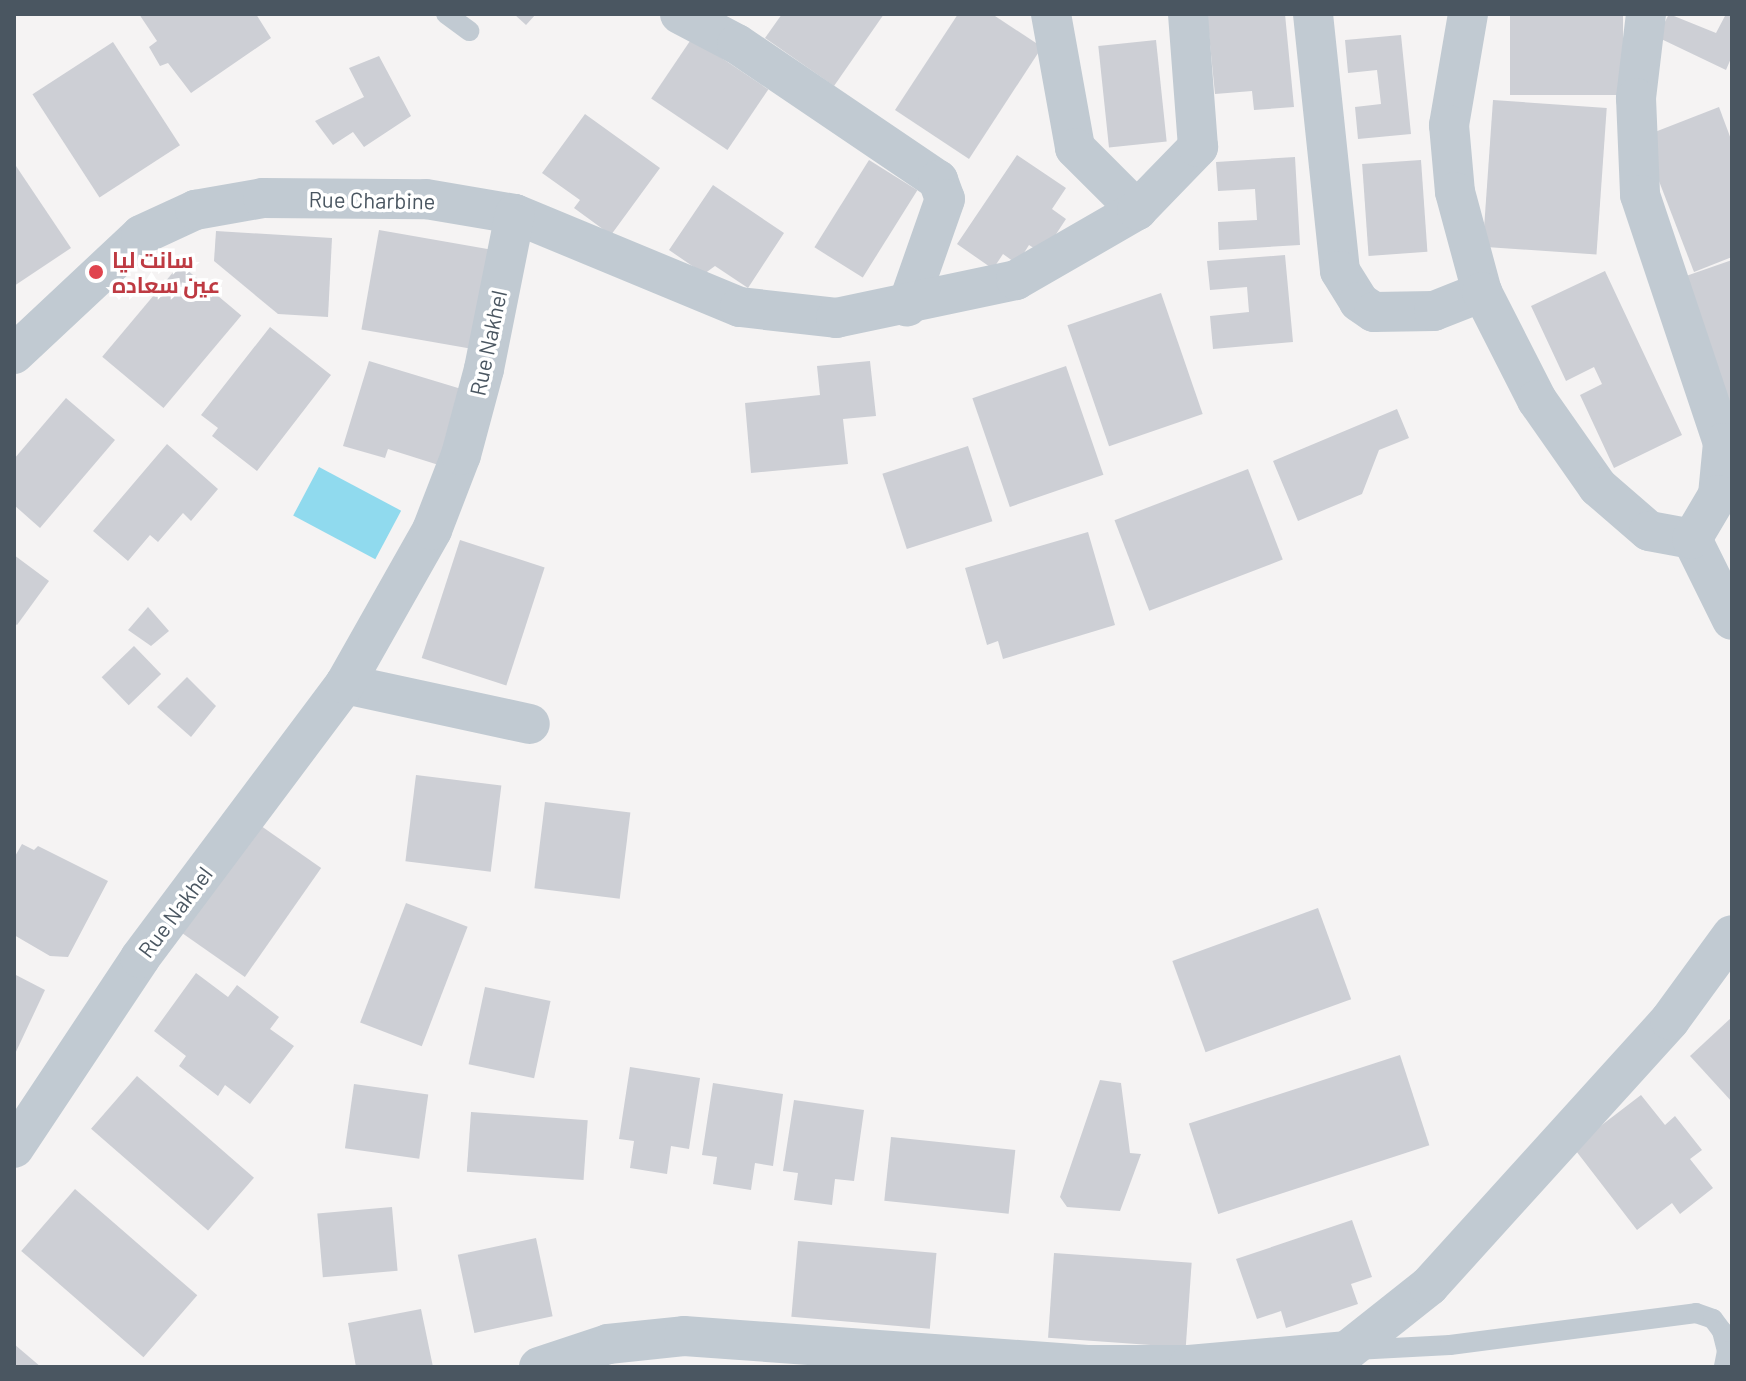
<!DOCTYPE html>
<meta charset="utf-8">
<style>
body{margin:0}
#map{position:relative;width:1746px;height:1381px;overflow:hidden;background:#f5f3f3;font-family:Barlow,Cairo,sans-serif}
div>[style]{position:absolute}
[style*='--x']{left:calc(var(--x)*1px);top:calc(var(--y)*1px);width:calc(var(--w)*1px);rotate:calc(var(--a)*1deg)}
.water>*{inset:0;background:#90daee;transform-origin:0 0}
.building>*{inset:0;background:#cdcfd5;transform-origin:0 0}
.service>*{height:20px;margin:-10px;padding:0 10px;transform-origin:10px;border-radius:10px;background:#c1cad2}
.minor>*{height:40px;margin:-20px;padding:0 20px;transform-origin:20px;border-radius:20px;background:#c1cad2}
.dots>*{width:22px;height:22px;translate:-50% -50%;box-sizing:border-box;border:4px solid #fff;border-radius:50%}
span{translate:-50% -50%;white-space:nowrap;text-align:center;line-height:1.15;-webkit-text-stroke:7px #fff;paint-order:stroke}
.street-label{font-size:22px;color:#4a5661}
.health-label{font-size:22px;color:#be3a42;font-weight:700}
.left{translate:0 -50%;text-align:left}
.frame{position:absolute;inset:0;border:16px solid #4a5661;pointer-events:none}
</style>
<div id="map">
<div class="water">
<div style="left:319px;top:467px;width:93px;height:55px;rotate:28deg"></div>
</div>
<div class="building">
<div style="clip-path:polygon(139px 14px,256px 14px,271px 38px,191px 93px,168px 63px,160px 66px,149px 47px,157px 41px)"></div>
<div style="clip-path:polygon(514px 14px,536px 14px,526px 25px)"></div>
<div style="clip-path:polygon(782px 14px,884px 14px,834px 86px,765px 38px)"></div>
<div style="clip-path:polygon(958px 14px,992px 14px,1042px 47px,969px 159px,895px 110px)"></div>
<div style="clip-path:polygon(1207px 14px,1285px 14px,1294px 107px,1254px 110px,1252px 91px,1215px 94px)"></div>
<div style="left:1510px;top:14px;width:113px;height:81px"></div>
<div style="clip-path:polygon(1669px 14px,1716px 33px,1726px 14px,1732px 14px,1732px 56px,1726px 70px,1657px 37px)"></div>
<div style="clip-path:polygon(1401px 35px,1411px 134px,1358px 139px,1355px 107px,1381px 104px,1377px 70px,1348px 73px,1345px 40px)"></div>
<div style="left:692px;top:38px;width:92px;height:73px;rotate:34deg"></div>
<div style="left:1156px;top:40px;width:102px;height:58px;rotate:84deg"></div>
<div style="left:113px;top:42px;width:123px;height:96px;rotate:57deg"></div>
<div style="clip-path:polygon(379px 56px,411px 116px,364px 147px,353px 132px,333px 145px,315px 121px,364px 97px,349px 68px)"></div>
<div style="left:1493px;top:100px;width:114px;height:147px;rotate:4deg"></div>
<div style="clip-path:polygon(1719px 107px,1732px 142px,1732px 257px,1694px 272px,1642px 137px)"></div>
<div style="clip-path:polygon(585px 114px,660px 168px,611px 235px,574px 208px,580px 200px,542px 173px)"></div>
<div style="clip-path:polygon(1017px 155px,1066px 188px,1052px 209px,1066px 219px,1043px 254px,1029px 245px,1017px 264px,1003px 254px,993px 269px,957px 244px)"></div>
<div style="clip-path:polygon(1295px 157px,1300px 245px,1219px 250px,1218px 222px,1257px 220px,1255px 189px,1218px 191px,1216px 162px)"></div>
<div style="left:869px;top:160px;width:57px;height:103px;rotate:32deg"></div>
<div style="left:1421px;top:160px;width:92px;height:59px;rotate:86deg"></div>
<div style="clip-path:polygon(14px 163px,71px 248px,14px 286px)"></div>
<div style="clip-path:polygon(713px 185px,784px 233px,748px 288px,715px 266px,704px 274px,669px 250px)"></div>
<div style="left:379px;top:230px;width:113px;height:101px;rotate:10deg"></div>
<div style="clip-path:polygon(216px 231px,332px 238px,328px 317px,278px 314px,214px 261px)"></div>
<div style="clip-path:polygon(1285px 255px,1293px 342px,1213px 349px,1210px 316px,1249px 312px,1247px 287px,1210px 290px,1207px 261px)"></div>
<div style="clip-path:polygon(1732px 260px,1732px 421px,1686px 276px)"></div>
<div style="left:180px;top:264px;width:80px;height:121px;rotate:40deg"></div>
<div style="clip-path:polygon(1605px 271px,1682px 435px,1614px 468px,1580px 395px,1602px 384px,1594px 367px,1566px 381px,1531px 306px)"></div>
<div style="left:1161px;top:293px;width:128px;height:99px;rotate:71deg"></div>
<div style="clip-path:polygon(270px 327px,331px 375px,257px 471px,212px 436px,218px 428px,201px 415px)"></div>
<div style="clip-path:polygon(369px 361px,468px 391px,445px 467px,388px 449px,385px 458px,343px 446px)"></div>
<div style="clip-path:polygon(870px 361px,876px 416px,843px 419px,848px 464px,751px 473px,745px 403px,820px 395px,817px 366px)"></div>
<div style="left:1066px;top:366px;width:115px;height:99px;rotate:71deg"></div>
<div style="clip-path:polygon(66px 398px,115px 440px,40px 528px,14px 505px,14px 459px)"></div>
<div style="clip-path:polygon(1397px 409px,1409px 438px,1379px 450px,1362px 494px,1298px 521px,1273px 461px)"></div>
<div style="clip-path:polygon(167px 444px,218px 489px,191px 521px,183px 513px,158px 542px,150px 535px,128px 561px,93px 531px)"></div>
<div style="left:968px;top:446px;width:79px;height:90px;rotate:72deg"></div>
<div style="left:1248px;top:469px;width:97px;height:143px;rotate:69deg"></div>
<div style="clip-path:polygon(1088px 532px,1115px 625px,1003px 659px,998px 641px,987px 645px,965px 568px)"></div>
<div style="left:460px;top:540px;width:89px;height:124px;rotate:18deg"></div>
<div style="clip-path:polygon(14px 555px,49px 581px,17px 625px,14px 623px)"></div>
<div style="clip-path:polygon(148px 607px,169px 631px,151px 646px,128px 630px)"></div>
<div style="left:134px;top:646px;width:39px;height:45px;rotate:46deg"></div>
<div style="clip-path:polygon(187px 677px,216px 706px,191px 737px,157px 707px)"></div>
<div style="left:416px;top:775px;width:86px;height:87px;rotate:7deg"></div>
<div style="left:545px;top:802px;width:86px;height:87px;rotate:7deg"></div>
<div style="left:254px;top:821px;width:82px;height:133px;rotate:35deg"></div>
<div style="clip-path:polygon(22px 844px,34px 850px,38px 846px,108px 881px,68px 957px,50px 956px,14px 935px,14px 858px)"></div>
<div style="left:406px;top:903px;width:66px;height:128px;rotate:21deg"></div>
<div style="left:1318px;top:908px;width:97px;height:155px;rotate:70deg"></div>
<div style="clip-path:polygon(196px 973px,228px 997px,237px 985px,279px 1017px,270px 1029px,294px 1046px,250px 1104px,225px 1085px,218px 1096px,179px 1066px,186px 1056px,154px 1031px)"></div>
<div style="clip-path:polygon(14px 974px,45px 990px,14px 1056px)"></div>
<div style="left:485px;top:987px;width:67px;height:79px;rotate:12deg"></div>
<div style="clip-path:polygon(1732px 1017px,1732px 1102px,1690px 1056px)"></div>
<div style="left:1400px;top:1055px;width:95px;height:222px;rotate:72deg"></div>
<div style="clip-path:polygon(630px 1067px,700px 1078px,689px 1149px,671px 1146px,667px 1174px,630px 1168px,634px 1141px,619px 1139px)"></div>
<div style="left:137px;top:1076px;width:155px;height:70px;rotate:41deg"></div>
<div style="clip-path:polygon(1100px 1080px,1121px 1083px,1130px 1153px,1141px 1154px,1120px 1211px,1067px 1207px,1060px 1197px)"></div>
<div style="clip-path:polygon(713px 1083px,783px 1094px,773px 1166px,755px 1163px,751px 1190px,713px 1184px,717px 1157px,702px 1155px)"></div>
<div style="left:354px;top:1084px;width:75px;height:65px;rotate:8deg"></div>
<div style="clip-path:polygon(1641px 1095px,1665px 1125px,1675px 1116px,1702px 1150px,1690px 1159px,1713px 1188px,1680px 1214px,1672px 1203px,1637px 1230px,1573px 1147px)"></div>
<div style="clip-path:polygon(794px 1100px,864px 1110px,854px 1181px,835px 1179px,832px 1205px,794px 1200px,798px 1173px,783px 1171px)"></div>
<div style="left:471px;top:1112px;width:117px;height:60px;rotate:4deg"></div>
<div style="left:891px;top:1137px;width:125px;height:64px;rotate:6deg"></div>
<div style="left:75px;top:1189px;width:162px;height:82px;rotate:41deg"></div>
<div style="left:392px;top:1207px;width:64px;height:75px;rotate:85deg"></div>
<div style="clip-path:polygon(1352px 1220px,1372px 1277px,1351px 1284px,1358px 1304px,1286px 1328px,1281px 1311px,1257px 1319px,1236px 1259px)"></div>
<div style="left:536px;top:1238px;width:80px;height:80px;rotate:78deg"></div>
<div style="left:798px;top:1241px;width:139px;height:76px;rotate:5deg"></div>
<div style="left:1054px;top:1253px;width:138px;height:85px;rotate:4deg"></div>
<div style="clip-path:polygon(421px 1309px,433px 1367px,356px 1367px,348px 1323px)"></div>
<div style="clip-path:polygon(14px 1344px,41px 1367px,14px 1367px)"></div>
</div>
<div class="service">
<div style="--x:446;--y:14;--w:29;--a:36"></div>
<div style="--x:1355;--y:1350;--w:95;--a:-3"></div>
<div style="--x:1450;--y:1345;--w:248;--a:-7.4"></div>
<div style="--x:1696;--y:1313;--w:18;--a:19"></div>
<div style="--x:1713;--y:1319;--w:15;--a:53"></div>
<div style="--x:1722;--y:1331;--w:21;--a:76"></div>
<div style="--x:1727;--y:1351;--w:16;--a:101"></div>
</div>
<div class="minor">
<div style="--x:680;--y:14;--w:64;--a:27.8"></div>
<div style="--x:737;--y:44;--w:243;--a:34.1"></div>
<div style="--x:938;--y:180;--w:20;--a:70"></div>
<div style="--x:945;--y:199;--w:114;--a:109.4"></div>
<div style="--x:1051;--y:14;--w:136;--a:79.8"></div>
<div style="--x:1075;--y:148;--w:88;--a:45"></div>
<div style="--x:1313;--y:14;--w:258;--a:84"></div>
<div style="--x:1340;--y:271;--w:36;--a:58"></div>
<div style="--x:1359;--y:302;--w:18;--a:34"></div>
<div style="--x:1374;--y:312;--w:60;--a:-1"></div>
<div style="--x:1434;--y:311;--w:52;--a:-21.6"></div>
<div style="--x:1468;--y:14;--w:113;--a:99.7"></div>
<div style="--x:1449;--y:125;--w:67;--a:84.9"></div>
<div style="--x:1455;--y:192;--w:104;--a:74.9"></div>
<div style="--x:1482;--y:292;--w:121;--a:63"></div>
<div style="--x:1537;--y:400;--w:106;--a:55"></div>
<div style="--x:1598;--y:487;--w:67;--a:40.8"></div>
<div style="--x:1649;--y:531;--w:44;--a:10.5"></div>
<div style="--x:1692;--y:539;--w:90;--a:63.7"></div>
<div style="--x:1646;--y:14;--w:85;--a:96.8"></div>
<div style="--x:1636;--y:98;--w:97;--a:87.6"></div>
<div style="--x:1640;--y:195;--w:262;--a:71.5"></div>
<div style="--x:1723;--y:443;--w:52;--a:95.5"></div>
<div style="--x:1718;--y:495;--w:51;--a:120.6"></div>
<div style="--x:14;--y:354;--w:174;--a:-43.1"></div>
<div style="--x:141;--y:235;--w:60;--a:-24.8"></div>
<div style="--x:195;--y:210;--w:69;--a:-10"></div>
<div style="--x:263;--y:198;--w:163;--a:0.4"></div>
<div style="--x:426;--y:199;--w:90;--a:9.6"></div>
<div style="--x:515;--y:214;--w:243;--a:22.5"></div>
<div style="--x:740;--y:307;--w:97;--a:6.5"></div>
<div style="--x:836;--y:318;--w:184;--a:-11.9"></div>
<div style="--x:1016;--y:280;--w:140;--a:-30"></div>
<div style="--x:1137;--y:210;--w:88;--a:-45.9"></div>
<div style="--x:1198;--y:147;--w:133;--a:-94.3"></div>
<div style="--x:345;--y:684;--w:189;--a:12.2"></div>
<div style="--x:14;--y:1148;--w:228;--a:-56.4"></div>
<div style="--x:140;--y:958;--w:342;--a:-53.2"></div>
<div style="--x:345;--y:684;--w:177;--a:-60.5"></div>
<div style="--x:432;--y:530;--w:80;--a:-68.9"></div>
<div style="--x:461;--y:455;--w:89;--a:-75"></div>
<div style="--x:484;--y:369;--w:158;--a:-78.7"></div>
<div style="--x:539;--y:1367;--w:73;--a:-18.4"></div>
<div style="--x:608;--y:1344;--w:76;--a:-6"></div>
<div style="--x:684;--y:1336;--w:404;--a:4.1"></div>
<div style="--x:1087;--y:1365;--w:102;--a:0"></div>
<div style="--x:1189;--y:1365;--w:159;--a:-5.1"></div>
<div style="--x:1347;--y:1351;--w:105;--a:-38.4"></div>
<div style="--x:1429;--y:1286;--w:359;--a:-47.8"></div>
<div style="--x:1670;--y:1020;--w:105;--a:-53.9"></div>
</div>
<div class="dots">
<div style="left:96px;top:272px;background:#e0444e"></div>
</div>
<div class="street-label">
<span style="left:372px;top:200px;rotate:1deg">Rue Charbine</span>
<span style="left:488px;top:343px;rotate:-78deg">Rue Nakhel</span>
<span style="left:175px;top:912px;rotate:-53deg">Rue Nakhel</span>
</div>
<div class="health-label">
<span class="left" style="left:112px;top:272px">سانت ليا<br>عين سعاده</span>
</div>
<div class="frame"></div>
</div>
